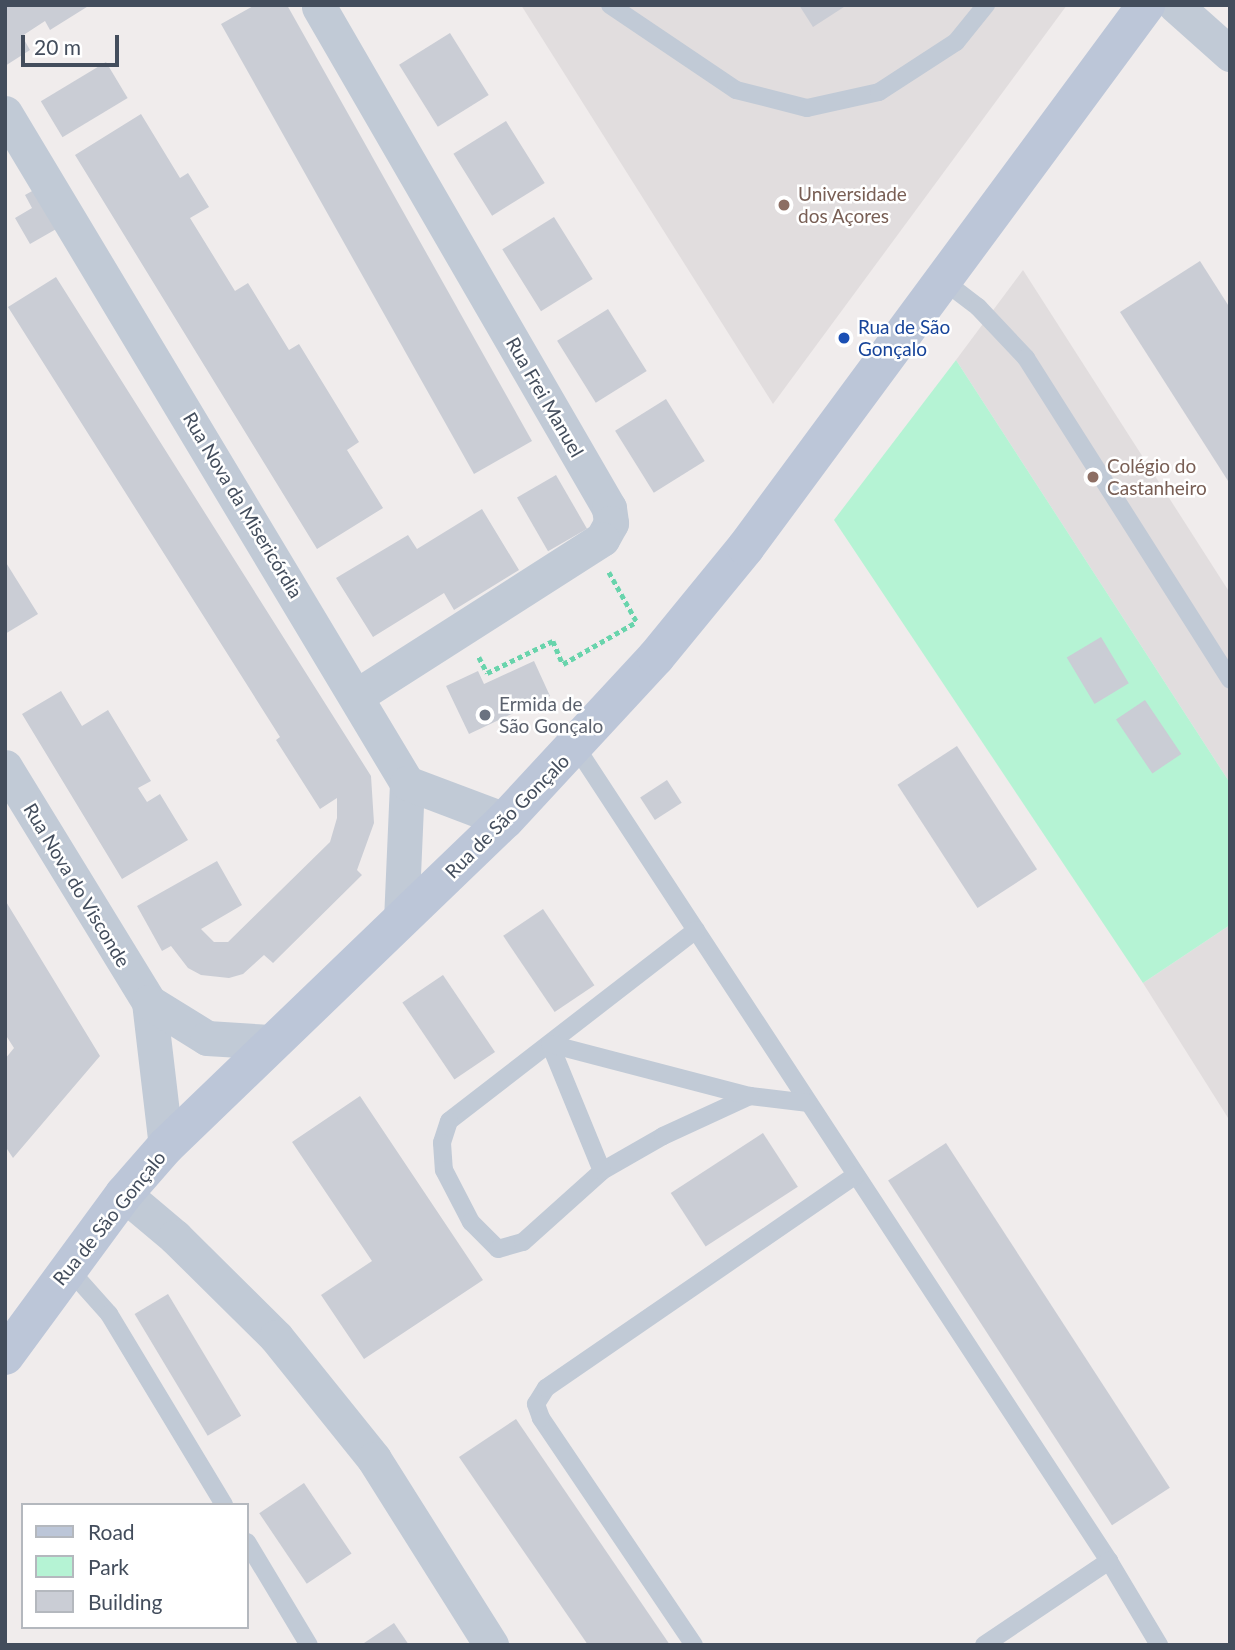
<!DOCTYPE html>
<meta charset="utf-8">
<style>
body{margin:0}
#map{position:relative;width:1235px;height:1650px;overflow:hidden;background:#f0ecec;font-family:Lato,sans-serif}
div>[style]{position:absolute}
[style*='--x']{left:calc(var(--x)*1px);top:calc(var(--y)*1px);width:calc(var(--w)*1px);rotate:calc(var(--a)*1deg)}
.education>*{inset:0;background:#e1ddde}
.green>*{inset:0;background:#b5f3d4}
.building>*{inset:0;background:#cacdd5;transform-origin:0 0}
.path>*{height:4.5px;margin-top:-2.25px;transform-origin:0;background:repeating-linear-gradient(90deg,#69d4ac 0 5px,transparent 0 8.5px)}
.service>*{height:18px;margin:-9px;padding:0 9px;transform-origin:9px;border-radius:9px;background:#c1cad6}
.minor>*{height:35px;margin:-17.5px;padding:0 17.5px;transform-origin:17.5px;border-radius:17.5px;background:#c1cad6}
.secondary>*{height:38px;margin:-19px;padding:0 19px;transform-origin:19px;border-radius:19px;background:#bcc6d8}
.dots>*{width:19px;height:19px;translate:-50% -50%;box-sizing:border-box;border:4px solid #fff;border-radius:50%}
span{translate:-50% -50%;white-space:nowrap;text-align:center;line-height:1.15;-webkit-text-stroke:5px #fff;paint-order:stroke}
.education-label{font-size:19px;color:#785e54}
.left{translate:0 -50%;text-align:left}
.transit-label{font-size:19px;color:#164399}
.street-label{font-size:19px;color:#434d5c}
.worship-label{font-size:19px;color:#5b616d}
.frame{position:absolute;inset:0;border:7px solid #434d5c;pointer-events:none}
.legend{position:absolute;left:21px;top:1503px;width:228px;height:126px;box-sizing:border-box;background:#fff;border:2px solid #b4b8be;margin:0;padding:9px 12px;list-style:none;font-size:21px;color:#434d5c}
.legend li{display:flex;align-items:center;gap:14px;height:35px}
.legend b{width:35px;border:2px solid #b4b8be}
.scale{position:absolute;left:21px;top:35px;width:98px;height:32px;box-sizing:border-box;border:4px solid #434d5c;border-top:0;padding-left:9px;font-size:21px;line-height:24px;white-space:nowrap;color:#434d5c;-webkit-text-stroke:5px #fff;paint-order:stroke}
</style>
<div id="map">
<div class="education">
<div style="clip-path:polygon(521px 5px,1067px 5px,773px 404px)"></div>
<div style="clip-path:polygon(1023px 270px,1230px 593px,1230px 783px,956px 360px)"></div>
<div style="clip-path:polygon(1230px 925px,1230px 1121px,1143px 983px)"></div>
</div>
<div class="green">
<div style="clip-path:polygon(956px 360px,1230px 783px,1230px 925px,1143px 983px,834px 520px)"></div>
</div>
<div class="building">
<div style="clip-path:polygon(5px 5px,90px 5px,50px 30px,45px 21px,22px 36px,30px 50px,5px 66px)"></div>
<div style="clip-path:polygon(255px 5px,287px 5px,532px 441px,474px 474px,221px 24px)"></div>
<div style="clip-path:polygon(799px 5px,847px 5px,813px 27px)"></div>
<div style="left:450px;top:33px;width:73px;height:60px;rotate:58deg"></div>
<div style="left:106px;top:62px;width:42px;height:76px;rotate:59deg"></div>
<div style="clip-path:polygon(141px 114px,180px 178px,188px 173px,209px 207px,190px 218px,235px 291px,248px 283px,289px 350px,299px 344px,359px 442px,347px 450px,383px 508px,317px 549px,75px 155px)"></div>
<div style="left:506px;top:121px;width:73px;height:62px;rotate:58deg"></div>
<div style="clip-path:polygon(43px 185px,65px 224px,30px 244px,15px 218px,32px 208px,25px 195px)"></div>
<div style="left:554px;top:217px;width:73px;height:61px;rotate:58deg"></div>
<div style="clip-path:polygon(1200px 261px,1230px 308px,1230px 484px,1120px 312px)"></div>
<div style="clip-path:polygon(56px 277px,371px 776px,374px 823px,357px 870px,362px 875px,273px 963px,264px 955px,243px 974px,229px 978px,201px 975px,188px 968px,171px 946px,162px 951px,137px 906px,217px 861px,242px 905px,201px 929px,214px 942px,228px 942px,330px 842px,337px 818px,337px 798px,320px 809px,276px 740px,280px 737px,8px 307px)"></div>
<div style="left:608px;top:309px;width:73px;height:60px;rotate:58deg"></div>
<div style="left:666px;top:399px;width:73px;height:60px;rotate:58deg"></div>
<div style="left:556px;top:475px;width:62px;height:45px;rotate:60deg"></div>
<div style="clip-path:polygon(482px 509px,519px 570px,454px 610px,444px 593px,373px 637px,336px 578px,408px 535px,417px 549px)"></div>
<div style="clip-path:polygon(5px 561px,38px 614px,5px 634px)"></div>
<div style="left:1101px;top:637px;width:54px;height:40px;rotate:59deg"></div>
<div style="clip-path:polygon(534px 661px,550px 696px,469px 734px,446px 686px,478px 671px,484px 684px)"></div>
<div style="clip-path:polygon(61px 691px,82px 726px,108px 710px,151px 781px,138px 788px,147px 802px,160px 794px,188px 840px,122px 879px,22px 714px)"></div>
<div style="left:1145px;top:700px;width:65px;height:35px;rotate:56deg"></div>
<div style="left:957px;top:746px;width:147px;height:71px;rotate:57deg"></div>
<div style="left:667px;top:780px;width:27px;height:32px;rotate:57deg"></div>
<div style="clip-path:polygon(5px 900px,100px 1056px,13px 1158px,5px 1146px,5px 1059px,14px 1048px,5px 1034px)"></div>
<div style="left:543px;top:909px;width:92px;height:48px;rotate:56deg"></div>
<div style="left:443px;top:975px;width:93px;height:49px;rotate:56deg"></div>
<div style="clip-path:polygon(360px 1096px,483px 1280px,364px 1359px,321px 1295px,372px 1261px,292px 1142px)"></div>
<div style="left:763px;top:1133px;width:64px;height:110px;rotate:57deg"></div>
<div style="left:946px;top:1143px;width:411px;height:69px;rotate:57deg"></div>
<div style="left:168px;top:1294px;width:142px;height:39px;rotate:59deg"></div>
<div style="clip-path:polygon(516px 1419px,670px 1645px,588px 1645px,459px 1457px)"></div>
<div style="left:304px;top:1483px;width:85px;height:54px;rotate:56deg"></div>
<div style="clip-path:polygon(394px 1623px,409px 1645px,361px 1645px)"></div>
</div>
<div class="path">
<div style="--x:609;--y:572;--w:57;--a:60.8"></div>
<div style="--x:479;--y:657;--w:18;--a:63"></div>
<div style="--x:487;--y:673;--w:73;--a:-25.9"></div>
<div style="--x:553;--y:641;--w:25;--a:67"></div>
<div style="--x:563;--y:664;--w:84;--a:-29.9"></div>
</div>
<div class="service">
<div style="--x:610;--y:5;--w:152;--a:34"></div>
<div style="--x:736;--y:90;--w:73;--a:14.2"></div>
<div style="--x:807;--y:108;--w:74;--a:-12.5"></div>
<div style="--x:879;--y:92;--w:92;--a:-33"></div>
<div style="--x:956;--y:42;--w:48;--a:-51"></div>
<div style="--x:940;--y:278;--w:48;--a:37.3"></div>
<div style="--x:978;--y:307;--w:70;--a:46.7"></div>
<div style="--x:1026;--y:358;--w:381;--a:57.6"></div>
<div style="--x:576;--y:747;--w:973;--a:56.78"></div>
<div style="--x:1109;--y:1561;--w:98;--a:59.2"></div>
<div style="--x:696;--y:930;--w:312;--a:142.3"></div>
<div style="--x:449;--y:1121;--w:23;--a:108"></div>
<div style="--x:442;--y:1143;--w:27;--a:86"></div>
<div style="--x:444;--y:1170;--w:59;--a:62.6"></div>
<div style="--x:471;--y:1222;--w:38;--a:45"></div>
<div style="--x:498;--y:1249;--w:26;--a:-16"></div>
<div style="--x:523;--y:1242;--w:106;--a:-41.9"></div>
<div style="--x:602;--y:1171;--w:70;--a:-29.8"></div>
<div style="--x:663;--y:1136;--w:96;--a:-24.7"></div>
<div style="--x:750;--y:1096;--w:59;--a:6.8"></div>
<div style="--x:602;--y:1171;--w:137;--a:-112.3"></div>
<div style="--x:550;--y:1044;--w:207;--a:14.6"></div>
<div style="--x:68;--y:1268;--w:62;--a:48.3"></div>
<div style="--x:109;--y:1314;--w:223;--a:58.9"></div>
<div style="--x:247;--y:1542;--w:120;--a:59"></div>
<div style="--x:694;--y:1645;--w:274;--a:-124"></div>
<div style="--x:541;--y:1418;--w:15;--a:-110"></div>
<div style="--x:536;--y:1404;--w:19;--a:-58"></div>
<div style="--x:546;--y:1388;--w:376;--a:-34.5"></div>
<div style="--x:984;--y:1645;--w:151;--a:-33.9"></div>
</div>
<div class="minor">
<div style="--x:1175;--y:5;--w:74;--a:41.7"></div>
<div style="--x:319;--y:7;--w:579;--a:59.94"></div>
<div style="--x:609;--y:508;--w:15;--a:82"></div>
<div style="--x:611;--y:523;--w:18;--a:119"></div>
<div style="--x:602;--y:539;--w:290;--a:147.4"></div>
<div style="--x:5;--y:113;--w:781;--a:59.04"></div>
<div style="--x:407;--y:783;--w:136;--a:92.5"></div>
<div style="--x:5;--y:767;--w:276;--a:58.5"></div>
<div style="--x:149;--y:1002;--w:145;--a:83.3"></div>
<div style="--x:407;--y:783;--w:105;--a:20.7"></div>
<div style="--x:149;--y:1002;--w:68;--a:31.8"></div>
<div style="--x:207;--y:1038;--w:63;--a:3.6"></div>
<div style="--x:124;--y:1194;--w:67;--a:40.1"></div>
<div style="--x:175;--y:1237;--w:142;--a:44.7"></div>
<div style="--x:276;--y:1337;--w:156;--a:51.2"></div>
<div style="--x:374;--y:1459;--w:220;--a:57.8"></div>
</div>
<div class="secondary">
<div style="--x:5;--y:1356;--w:201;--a:-53.7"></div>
<div style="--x:124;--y:1194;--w:64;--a:-48.8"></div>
<div style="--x:166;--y:1146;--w:470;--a:-43.9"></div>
<div style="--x:505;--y:820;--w:222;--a:-47.2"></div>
<div style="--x:656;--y:657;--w:142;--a:-50.7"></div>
<div style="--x:746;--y:547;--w:674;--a:-53.57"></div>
</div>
<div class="dots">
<div style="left:784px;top:205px;background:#8d6e63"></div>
<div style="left:844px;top:338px;background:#1a4fb4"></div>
<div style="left:1093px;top:477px;background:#8d6e63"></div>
<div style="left:485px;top:715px;background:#6b7280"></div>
</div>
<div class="education-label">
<span class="left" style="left:798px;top:205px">Universidade<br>dos Açores</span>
<span class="left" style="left:1107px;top:477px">Colégio do<br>Castanheiro</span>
</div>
<div class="transit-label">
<span class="left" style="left:858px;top:338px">Rua de São<br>Gonçalo</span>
</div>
<div class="street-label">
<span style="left:545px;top:397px;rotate:60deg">Rua Frei Manuel</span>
<span style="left:243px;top:505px;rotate:59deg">Rua Nova da Misericórdia</span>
<span style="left:507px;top:816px;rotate:-45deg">Rua de São Gonçalo</span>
<span style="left:77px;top:885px;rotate:59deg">Rua Nova do Visconde</span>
<span style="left:109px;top:1218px;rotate:-51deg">Rua de São Gonçalo</span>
</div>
<div class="worship-label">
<span class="left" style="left:499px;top:715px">Ermida de<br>São Gonçalo</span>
</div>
<div class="frame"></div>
<ul class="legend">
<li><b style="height:9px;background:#bcc6d8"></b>Road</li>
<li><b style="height:19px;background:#b5f3d4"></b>Park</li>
<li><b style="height:19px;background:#cacdd5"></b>Building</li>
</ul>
<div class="scale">20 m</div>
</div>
